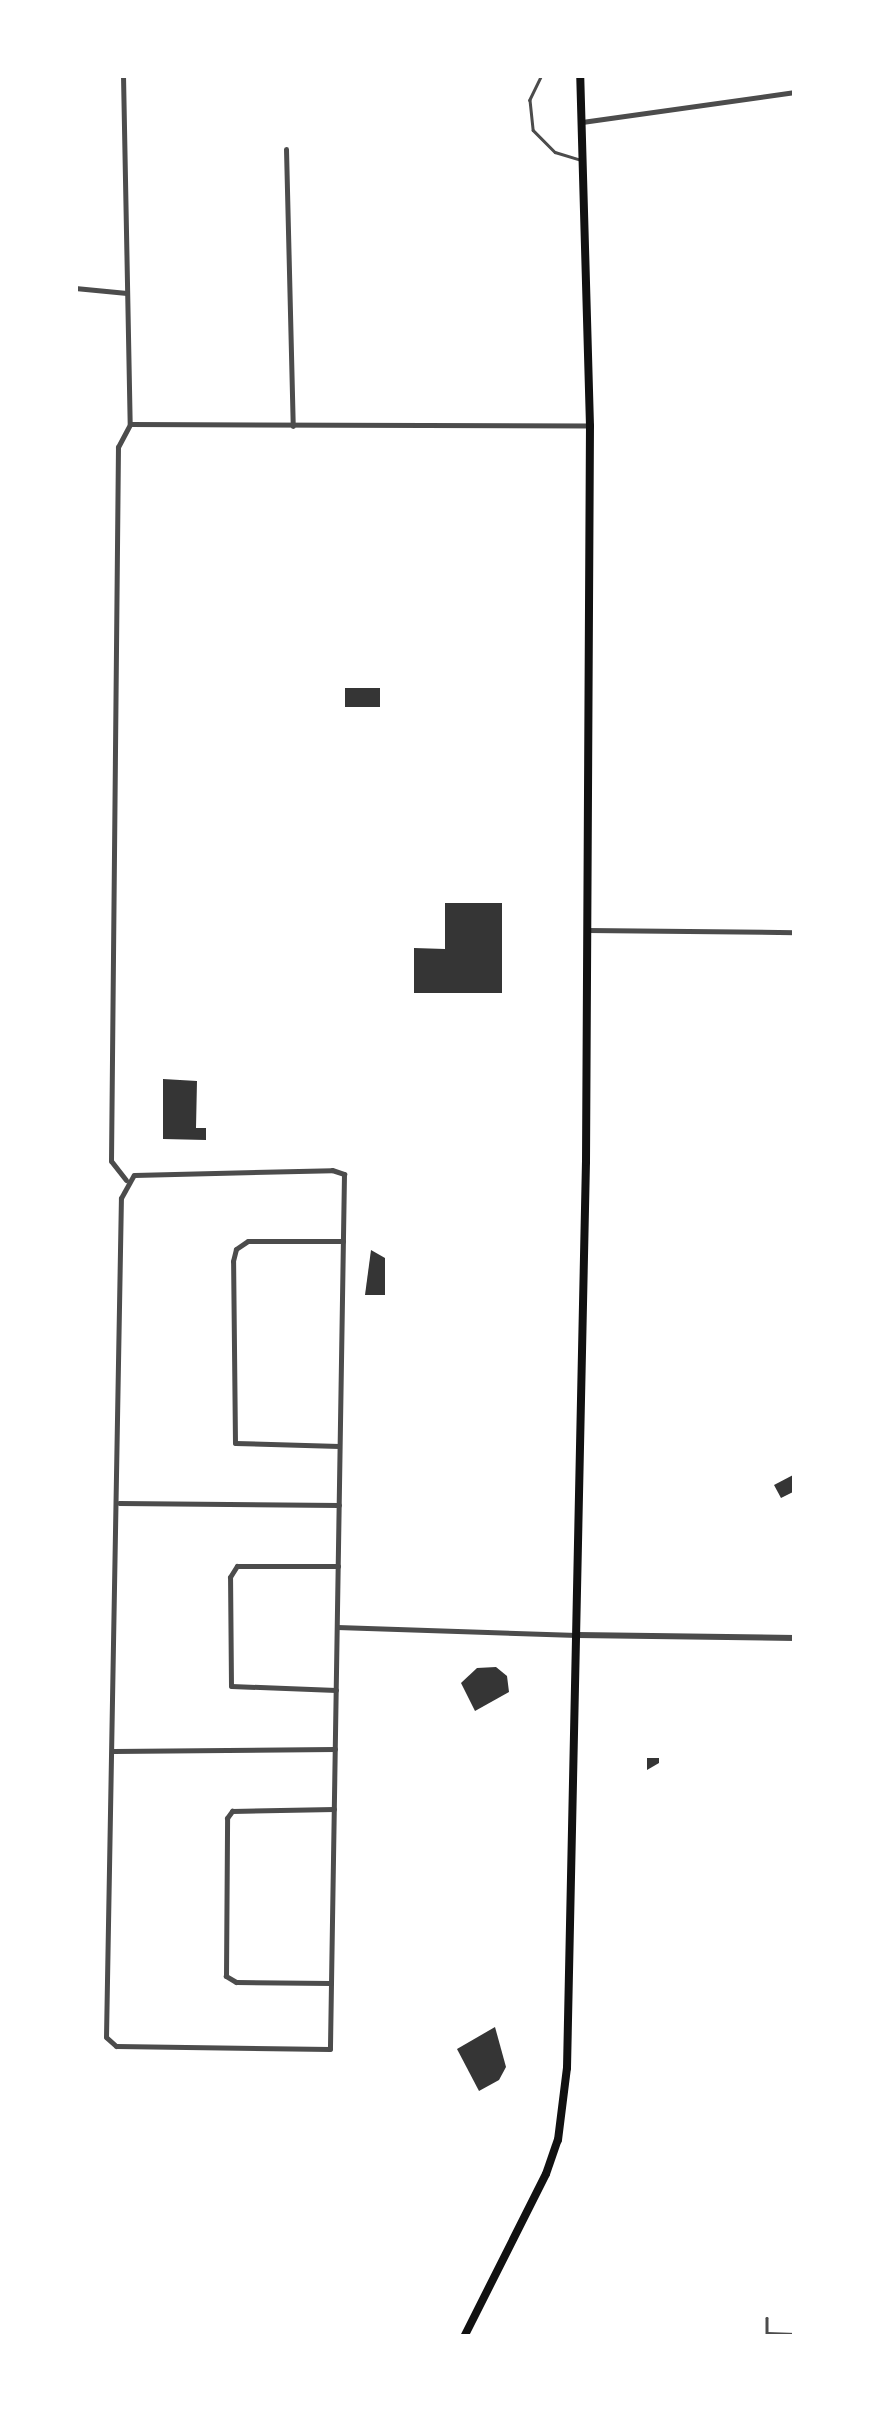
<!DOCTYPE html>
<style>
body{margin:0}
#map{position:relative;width:870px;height:2412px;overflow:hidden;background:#fff;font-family:"IBM Plex Sans",sans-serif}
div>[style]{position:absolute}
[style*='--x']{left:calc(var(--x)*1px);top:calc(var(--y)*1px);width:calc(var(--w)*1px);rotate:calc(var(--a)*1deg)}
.building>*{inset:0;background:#353535;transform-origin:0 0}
.service>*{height:2.5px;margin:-1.25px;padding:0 1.25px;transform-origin:1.25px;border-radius:1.25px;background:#4c4c4c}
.minor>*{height:5px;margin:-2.5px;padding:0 2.5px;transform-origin:2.5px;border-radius:2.5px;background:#4c4c4c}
.tertiary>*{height:6px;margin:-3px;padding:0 3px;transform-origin:3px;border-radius:3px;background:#4c4c4c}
.secondary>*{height:8px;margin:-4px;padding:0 4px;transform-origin:4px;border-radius:4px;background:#111}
span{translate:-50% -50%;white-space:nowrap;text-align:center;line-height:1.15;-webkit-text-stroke:10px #fff;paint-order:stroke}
.frame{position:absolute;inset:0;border:78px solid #fff;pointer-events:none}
</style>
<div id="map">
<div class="building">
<div style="left:345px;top:688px;width:35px;height:19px"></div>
<div style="clip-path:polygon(445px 903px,502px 903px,502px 993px,414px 993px,414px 948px,445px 949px)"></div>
<div style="clip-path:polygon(163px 1079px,197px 1081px,196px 1128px,206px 1128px,206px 1140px,163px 1139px)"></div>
<div style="clip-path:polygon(371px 1250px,385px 1258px,385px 1295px,365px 1295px)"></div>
<div style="clip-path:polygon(795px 1474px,795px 1491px,781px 1498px,774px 1485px)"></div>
<div style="clip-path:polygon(496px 1667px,507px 1676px,509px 1692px,475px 1711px,461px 1683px,477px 1668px)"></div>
<div style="clip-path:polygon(647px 1758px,659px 1758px,659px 1763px,647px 1770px)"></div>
<div style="clip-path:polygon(495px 2027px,506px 2067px,499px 2080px,479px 2091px,457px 2049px)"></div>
</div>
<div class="service">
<div style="--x:542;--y:75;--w:28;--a:116"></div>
<div style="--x:530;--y:100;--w:30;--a:84"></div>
<div style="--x:533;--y:130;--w:31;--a:45"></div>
<div style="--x:555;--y:152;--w:24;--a:17"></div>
<div style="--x:767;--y:2318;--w:15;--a:90"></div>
<div style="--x:767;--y:2333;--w:28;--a:2"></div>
</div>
<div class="minor">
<div style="--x:123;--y:75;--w:349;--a:88.9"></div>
<div style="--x:582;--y:122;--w:215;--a:-8"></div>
<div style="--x:286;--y:149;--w:277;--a:88.6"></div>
<div style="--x:75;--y:288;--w:52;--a:5.5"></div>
<div style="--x:130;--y:424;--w:460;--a:0.2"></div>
<div style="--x:587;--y:930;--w:208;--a:0.6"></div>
<div style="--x:332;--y:1170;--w:13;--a:18"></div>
<div style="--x:344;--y:1174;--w:875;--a:90.92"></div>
<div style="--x:330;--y:2049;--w:214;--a:-179.2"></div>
<div style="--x:116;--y:2046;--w:13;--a:-138"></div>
<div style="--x:106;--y:2037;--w:839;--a:-88.98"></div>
<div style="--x:121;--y:1198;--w:26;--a:-61"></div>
<div style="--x:134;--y:1175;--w:198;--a:-1.4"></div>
<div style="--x:126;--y:1180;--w:24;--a:-128"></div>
<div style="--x:111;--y:1161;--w:714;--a:-89.44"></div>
<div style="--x:118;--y:447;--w:26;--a:-62"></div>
<div style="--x:339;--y:1446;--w:104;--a:-178.3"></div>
<div style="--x:235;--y:1443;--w:182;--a:-90.6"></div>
<div style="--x:233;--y:1261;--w:12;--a:-76"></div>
<div style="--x:236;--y:1249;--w:14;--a:-34"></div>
<div style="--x:248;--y:1241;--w:95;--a:0"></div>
<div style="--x:119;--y:1503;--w:220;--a:0.5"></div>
<div style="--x:337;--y:1627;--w:240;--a:1.9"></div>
<div style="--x:336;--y:1690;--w:105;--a:-177.8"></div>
<div style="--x:231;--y:1686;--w:109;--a:-90.5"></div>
<div style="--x:230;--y:1577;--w:13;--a:-58"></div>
<div style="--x:237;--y:1566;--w:101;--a:0"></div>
<div style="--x:113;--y:1751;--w:222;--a:-0.5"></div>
<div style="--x:331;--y:1983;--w:95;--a:-179.4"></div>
<div style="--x:236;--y:1982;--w:12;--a:-149"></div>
<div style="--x:226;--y:1976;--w:158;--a:-89.6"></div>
<div style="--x:227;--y:1818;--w:9;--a:-54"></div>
<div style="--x:232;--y:1811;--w:102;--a:-1.1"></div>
</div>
<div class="tertiary">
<div style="--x:577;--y:1635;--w:218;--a:0.8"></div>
</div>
<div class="secondary">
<div style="--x:464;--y:2337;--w:182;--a:-63.3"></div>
<div style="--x:546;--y:2174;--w:36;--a:-71"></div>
<div style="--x:558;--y:2140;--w:73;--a:-82.9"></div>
<div style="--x:567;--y:2068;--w:906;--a:-88.8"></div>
<div style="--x:586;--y:1162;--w:736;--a:-89.69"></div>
<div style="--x:590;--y:426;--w:351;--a:-91.6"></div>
</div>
<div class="frame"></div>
</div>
